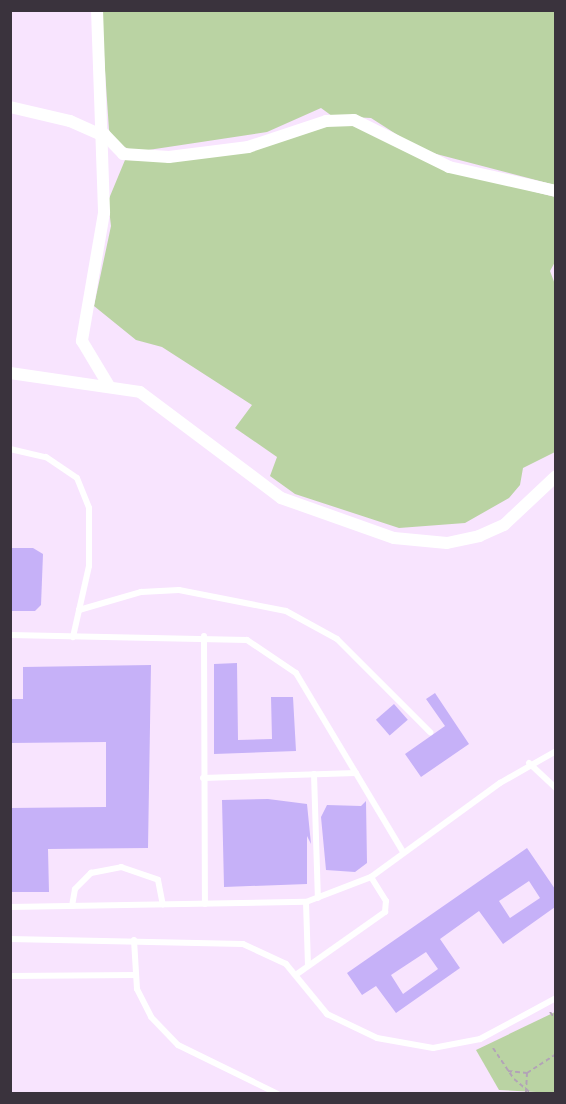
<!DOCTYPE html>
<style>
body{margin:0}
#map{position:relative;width:566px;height:1104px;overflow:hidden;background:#f8e4fe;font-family:Jost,sans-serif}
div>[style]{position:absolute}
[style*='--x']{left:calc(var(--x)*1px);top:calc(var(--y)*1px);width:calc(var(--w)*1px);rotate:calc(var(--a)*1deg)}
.green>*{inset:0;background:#bad3a3}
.building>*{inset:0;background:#c6b1f8;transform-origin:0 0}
.path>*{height:2px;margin-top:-1px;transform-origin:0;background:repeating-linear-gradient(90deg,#b2a3b7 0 4.5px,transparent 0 7.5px)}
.lane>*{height:6px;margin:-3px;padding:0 3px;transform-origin:3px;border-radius:3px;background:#fff}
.street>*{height:12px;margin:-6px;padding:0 6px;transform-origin:6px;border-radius:6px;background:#fff}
span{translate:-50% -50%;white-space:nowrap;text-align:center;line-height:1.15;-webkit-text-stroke:5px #f8e4fe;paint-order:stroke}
.frame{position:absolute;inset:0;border:12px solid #3a333d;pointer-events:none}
</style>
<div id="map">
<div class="green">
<div style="clip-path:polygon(101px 11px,555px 11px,555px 185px,421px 150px,371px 118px,332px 116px,321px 108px,267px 132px,135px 152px,116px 143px,109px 130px)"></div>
<div style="clip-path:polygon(349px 122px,437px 167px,555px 197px,555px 262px,550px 271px,556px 287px,555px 452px,523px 468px,520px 485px,509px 498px,465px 523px,399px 528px,295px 494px,270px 476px,277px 457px,235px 428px,252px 405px,162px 347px,136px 340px,94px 306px,111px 226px,108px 201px,125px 160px,176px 161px,322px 123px)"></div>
<div style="clip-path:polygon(555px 1012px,555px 1093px,499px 1090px,476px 1050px)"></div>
</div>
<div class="building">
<div style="clip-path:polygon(10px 548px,33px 548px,43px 554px,41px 605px,35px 611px,12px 611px)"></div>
<div style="clip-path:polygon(237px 663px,238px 740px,272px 739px,271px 697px,293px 697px,296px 751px,214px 754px,214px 664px)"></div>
<div style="clip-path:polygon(151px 665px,148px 848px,48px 849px,49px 892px,10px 892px,10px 808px,106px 807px,106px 742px,10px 743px,10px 699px,23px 699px,23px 667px)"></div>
<div style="clip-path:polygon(435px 693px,469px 744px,421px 777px,405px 754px,445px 726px,426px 699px)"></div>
<div style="left:394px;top:704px;width:21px;height:24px;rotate:49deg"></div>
<div style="clip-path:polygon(268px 799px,307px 804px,311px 844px,307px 836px,307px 884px,224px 887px,222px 800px)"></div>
<div style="clip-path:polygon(366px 801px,367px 863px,355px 872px,326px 870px,321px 817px,327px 805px,361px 806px)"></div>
<div style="clip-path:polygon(evenodd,527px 848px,555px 889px,555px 907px,503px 944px,479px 911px,440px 939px,460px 968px,396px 1013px,376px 986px,362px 995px,347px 973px,527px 848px,529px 881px,540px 898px,510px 918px,499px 901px,529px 881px,527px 848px,426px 952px,438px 969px,403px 994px,391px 975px,426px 952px)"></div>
</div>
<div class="path">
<div style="--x:550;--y:1012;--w:10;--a:53"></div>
<div style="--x:493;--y:1048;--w:37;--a:56"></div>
<div style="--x:514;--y:1079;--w:23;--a:40"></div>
<div style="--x:508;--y:1071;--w:19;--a:6"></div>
<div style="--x:527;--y:1073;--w:35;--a:-33"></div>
<div style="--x:526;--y:1092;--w:19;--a:-87"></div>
</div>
<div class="lane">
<div style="--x:10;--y:449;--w:37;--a:13"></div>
<div style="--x:46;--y:457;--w:37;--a:34"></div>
<div style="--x:77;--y:478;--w:32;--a:68"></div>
<div style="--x:89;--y:508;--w:58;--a:90"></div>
<div style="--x:89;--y:566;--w:73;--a:102.7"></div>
<div style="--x:79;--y:610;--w:65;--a:-16.2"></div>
<div style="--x:141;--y:592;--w:38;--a:-3"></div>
<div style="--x:179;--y:590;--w:109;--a:11.1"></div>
<div style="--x:286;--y:611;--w:58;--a:28.8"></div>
<div style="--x:337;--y:639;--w:132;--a:45"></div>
<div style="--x:10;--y:635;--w:237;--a:1.2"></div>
<div style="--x:247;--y:640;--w:59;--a:34"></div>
<div style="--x:296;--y:673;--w:209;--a:59.1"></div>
<div style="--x:204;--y:636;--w:268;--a:89.8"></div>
<div style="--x:529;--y:763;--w:37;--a:43"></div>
<div style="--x:314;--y:774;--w:124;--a:88.2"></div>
<div style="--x:203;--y:778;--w:153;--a:-1.9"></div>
<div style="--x:306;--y:902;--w:64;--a:88.2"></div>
<div style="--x:72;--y:906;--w:17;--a:-80"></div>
<div style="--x:75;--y:889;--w:23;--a:-45"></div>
<div style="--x:91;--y:873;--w:31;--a:-11"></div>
<div style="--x:121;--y:867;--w:39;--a:19"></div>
<div style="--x:158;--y:880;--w:25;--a:79"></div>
<div style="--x:10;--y:907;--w:296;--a:-1"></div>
<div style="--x:306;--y:902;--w:70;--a:-21"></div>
<div style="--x:371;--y:877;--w:160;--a:-36.1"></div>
<div style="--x:500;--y:783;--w:64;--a:-29.7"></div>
<div style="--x:10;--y:939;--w:233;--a:1.2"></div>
<div style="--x:243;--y:944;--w:47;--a:24.9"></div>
<div style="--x:286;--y:964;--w:65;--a:50.6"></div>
<div style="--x:327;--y:1014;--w:55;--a:25.6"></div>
<div style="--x:377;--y:1038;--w:57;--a:10.1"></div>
<div style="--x:433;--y:1048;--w:48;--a:-10.8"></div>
<div style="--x:480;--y:1039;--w:86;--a:-28.3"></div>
<div style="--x:134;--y:940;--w:49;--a:86.5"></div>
<div style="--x:137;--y:989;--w:31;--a:63"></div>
<div style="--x:151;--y:1017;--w:39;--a:46"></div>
<div style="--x:178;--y:1045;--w:111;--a:26.1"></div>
<div style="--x:297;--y:974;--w:108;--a:-35.2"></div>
<div style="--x:385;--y:912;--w:11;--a:-85"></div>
<div style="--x:386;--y:901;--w:28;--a:-122"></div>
<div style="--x:10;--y:976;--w:126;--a:-0.5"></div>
</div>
<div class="street">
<div style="--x:97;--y:10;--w:203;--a:88"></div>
<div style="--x:104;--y:213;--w:130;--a:99.8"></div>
<div style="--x:82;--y:341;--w:52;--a:59"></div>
<div style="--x:10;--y:107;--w:62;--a:13.1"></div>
<div style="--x:70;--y:121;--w:36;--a:24"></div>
<div style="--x:103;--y:133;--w:29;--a:46"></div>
<div style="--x:123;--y:154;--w:46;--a:3.7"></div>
<div style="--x:169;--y:157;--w:80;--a:-7.2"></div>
<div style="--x:248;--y:147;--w:82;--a:-18.4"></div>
<div style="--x:326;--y:121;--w:28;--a:-2"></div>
<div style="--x:354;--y:120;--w:106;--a:26.3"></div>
<div style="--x:449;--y:167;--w:110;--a:12.6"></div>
<div style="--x:10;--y:373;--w:131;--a:8.3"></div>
<div style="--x:140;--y:392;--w:176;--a:36.9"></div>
<div style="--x:281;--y:498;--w:120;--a:19.5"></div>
<div style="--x:394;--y:538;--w:53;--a:5.4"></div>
<div style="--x:447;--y:543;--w:33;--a:-12"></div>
<div style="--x:479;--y:536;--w:27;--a:-24"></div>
<div style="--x:504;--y:525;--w:71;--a:-43.3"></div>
</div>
<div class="frame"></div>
</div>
